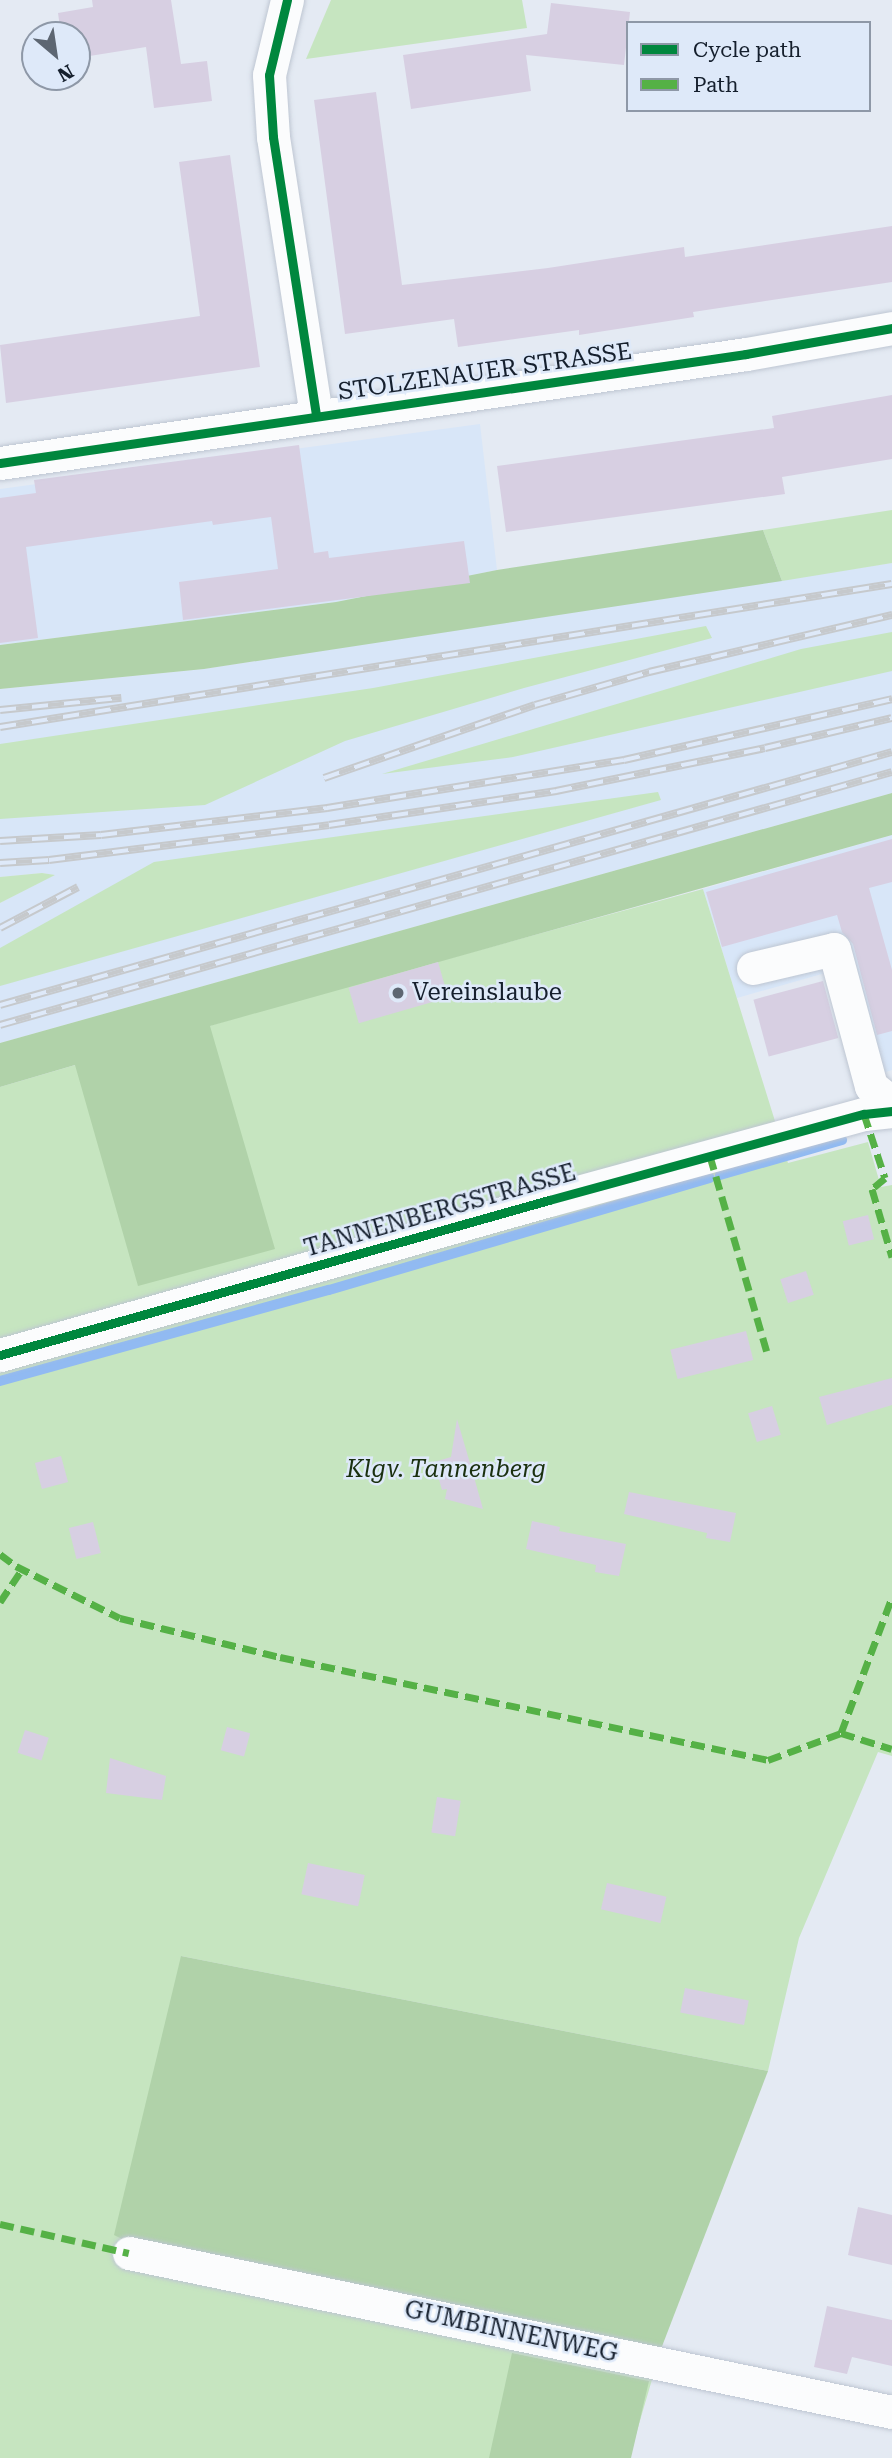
<!DOCTYPE html>
<style>
body{margin:0}
#map{position:relative;width:892px;height:2458px;overflow:hidden;background:#e4eaf3;font-family:"Roboto Serif",serif}
div>[style]{position:absolute}
[style*='--x']{left:calc(var(--x)*1px);top:calc(var(--y)*1px);width:calc(var(--w)*1px);rotate:calc(var(--a)*1deg)}
.built>*{inset:0;background:#d8e6f8}
.green>*{inset:0;background:#c6e5c0}
.forest>*{inset:0;background:#b0d2a9}
.stream>*{height:10px;margin:-5px;padding:0 5px;transform-origin:5px;border-radius:5px;background:#91baf2}
.building>*{inset:0;background:#d7cfe2;transform-origin:0 0}
.roads{filter:drop-shadow(0 0 2px #bec6d2) drop-shadow(0 0 2px #bec6d2)}
.minor>*{height:33px;margin:-16.5px;padding:0 16.5px;transform-origin:16.5px;border-radius:16.5px;background:#fbfcfd}
.rail>*{height:8px;margin-top:-4px;transform-origin:0;background:repeating-linear-gradient(90deg,#dee9f9 0 16px,#c6c9cc 0 32px);box-sizing:border-box;border-block:2px solid #c6c9cc}
.quiet>*{height:7px;margin-top:-3.5px;transform-origin:0;background:repeating-linear-gradient(90deg,#55b146 0 14px,transparent 0 21px)}
.cycleway>*{height:9px;margin:-4.5px;padding:0 4.5px;transform-origin:4.5px;border-radius:4.5px;background:#00873e}
.dots>*{width:19px;height:19px;translate:-50% -50%;box-sizing:border-box;border:4px solid #dee9f9;border-radius:50%}
span{translate:-50% -50%;white-space:nowrap;text-align:center;line-height:1.15;-webkit-text-stroke:5px #dee9f9;paint-order:stroke}
.street-label{font-size:24px;color:#151f2d}
.poi-label{font-size:24px;color:#151f2d}
.left{translate:0 -50%;text-align:left}
.park-label{font-size:24px;color:#1a300f;font-style:italic}
.legend{position:absolute;left:626px;top:21px;width:245px;height:91px;box-sizing:border-box;background:#dee9f9;border:2px solid #8e98a7;margin:0;padding:9px 12px;list-style:none;font-size:21px;color:#151f2d}
.legend li{display:flex;align-items:center;gap:14px;height:35px}
.legend b{width:35px;border:2px solid #8e98a7}
.north{position:absolute;left:21px;top:21px;width:70px;height:70px;box-sizing:border-box;background:#dee9f9;border:2px solid #8e98a7;border-radius:50%;rotate:151deg;font-size:19px;font-weight:700;line-height:28px;text-align:center;color:#151f2d}
.north::after{content:'';display:block;margin:auto;width:24px;height:32px;background:#5d6672;clip-path:polygon(50% 0,100% 100%,50% 72%,0 100%)}
</style>
<div id="map">
<div class="built">
<div style="clip-path:polygon(480px 424px,497px 570px,336px 602px,0 645px,0 489px)"></div>
<div style="clip-path:polygon(892px 563px,892px 793px,0 1043px,0 903px,54px 875px,42px 873px,0 877px,0 689px,204px 669px)"></div>
<div style="clip-path:polygon(892px 835px,892px 1070px,880px 1074px,850px 966px,737px 998px,703px 889px)"></div>
</div>
<div class="green">
<div style="clip-path:polygon(331px 0,522px 0,527px 28px,306px 59px)"></div>
<div style="clip-path:polygon(892px 510px,892px 563px,782px 581px,763px 530px)"></div>
<div style="clip-path:polygon(706px 626px,712px 638px,524px 688px,345px 741px,205px 805px,0 819px,0 744px,373px 688px)"></div>
<div style="clip-path:polygon(892px 632px,892px 671px,513px 757px,382px 774px,801px 649px)"></div>
<div style="clip-path:polygon(658px 792px,661px 800px,0 986px,0 948px,154px 862px)"></div>
<div style="clip-path:polygon(42px 873px,55px 875px,0 903px,0 877px)"></div>
<div style="clip-path:polygon(703px 889px,788px 1163px,868px 1142px,881px 1187px,892px 1185px,892px 1756px,878px 1752px,799px 1938px,768px 2071px,181px 1956px,661px 2349px,629px 2458px,0 2458px,0 1087px,308px 997px)"></div>
</div>
<div class="forest">
<div style="clip-path:polygon(763px 530px,782px 581px,204px 669px,0 689px,0 645px,336px 602px,497px 570px)"></div>
<div style="clip-path:polygon(892px 793px,892px 835px,210px 1026px,275px 1249px,138px 1286px,75px 1065px,0 1087px,0 1043px)"></div>
<div style="clip-path:polygon(181px 1956px,768px 2071px,661px 2349px,134px 2245px,114px 2235px)"></div>
<div style="clip-path:polygon(512px 2353px,649px 2381px,631px 2458px,489px 2458px)"></div>
</div>
<div class="stream">
<div style="--x:720;--y:1175;--w:127;--a:-16"></div>
<div style="--x:0;--y:1381;--w:341;--a:-15.5"></div>
<div style="--x:329;--y:1290;--w:397;--a:-16.4"></div>
</div>
<div class="building">
<div style="clip-path:polygon(92px 0,171px 0,181px 64px,207px 61px,212px 101px,154px 108px,146px 47px,77px 58px,77px 35px,61px 35px,58px 13px,93px 7px)"></div>
<div style="clip-path:polygon(551px 3px,630px 12px,624px 65px,526px 55px,531px 91px,411px 109px,403px 55px,547px 34px)"></div>
<div style="clip-path:polygon(376px 92px,402px 285px,548px 268px,684px 247px,685px 257px,892px 226px,892px 282px,693px 312px,694px 317px,579px 335px,579px 330px,458px 347px,454px 319px,345px 334px,314px 100px)"></div>
<div style="clip-path:polygon(230px 155px,260px 367px,6px 403px,0 345px,200px 316px,179px 162px)"></div>
<div style="clip-path:polygon(892px 395px,892px 459px,782px 477px,785px 494px,506px 532px,497px 466px,774px 428px,772px 416px)"></div>
<div style="clip-path:polygon(299px 445px,314px 553px,328px 551px,329px 558px,464px 541px,470px 583px,183px 620px,179px 582px,278px 569px,271px 517px,213px 525px,212px 521px,26px 547px,38px 638px,0 643px,0 498px,36px 493px,34px 480px)"></div>
<div style="clip-path:polygon(892px 839px,892px 882px,869px 888px,892px 970px,892px 1031px,877px 1035px,853px 944px,842px 932px,837px 915px,722px 947px,706px 892px)"></div>
<div style="left:438px;top:962px;width:37px;height:93px;rotate:74deg"></div>
<div style="left:823px;top:981px;width:59px;height:72px;rotate:75deg"></div>
<div style="left:868px;top:1215px;width:25px;height:26px;rotate:76deg"></div>
<div style="left:806px;top:1271px;width:25px;height:27px;rotate:72deg"></div>
<div style="left:746px;top:1331px;width:30px;height:78px;rotate:76deg"></div>
<div style="clip-path:polygon(892px 1378px,892px 1405px,827px 1425px,819px 1397px)"></div>
<div style="left:772px;top:1406px;width:30px;height:25px;rotate:73deg"></div>
<div style="clip-path:polygon(457px 1419px,472px 1470px,483px 1509px,445px 1499px,447px 1489px,442px 1490px,434px 1462px,451px 1457px)"></div>
<div style="left:61px;top:1456px;width:27px;height:27px;rotate:75deg"></div>
<div style="clip-path:polygon(629px 1492px,736px 1513px,730px 1542px,706px 1538px,707px 1533px,624px 1514px)"></div>
<div style="clip-path:polygon(532px 1521px,560px 1527px,559px 1531px,626px 1544px,619px 1576px,595px 1572px,596px 1565px,526px 1549px)"></div>
<div style="left:93px;top:1522px;width:32px;height:25px;rotate:76deg"></div>
<div style="left:227px;top:1727px;width:24px;height:24px;rotate:15deg"></div>
<div style="left:25px;top:1730px;width:25px;height:24px;rotate:18deg"></div>
<div style="clip-path:polygon(110px 1758px,166px 1776px,162px 1800px,106px 1793px)"></div>
<div style="left:437px;top:1797px;width:24px;height:36px;rotate:9deg"></div>
<div style="left:308px;top:1863px;width:58px;height:32px;rotate:12deg"></div>
<div style="left:607px;top:1883px;width:61px;height:27px;rotate:13deg"></div>
<div style="left:685px;top:1988px;width:65px;height:25px;rotate:11deg"></div>
<div style="clip-path:polygon(858px 2207px,892px 2215px,892px 2265px,848px 2255px)"></div>
<div style="clip-path:polygon(827px 2306px,892px 2320px,892px 2366px,852px 2357px,847px 2374px,814px 2367px)"></div>
</div>
<div class="roads">
<div class="minor">
<div style="--x:287;--y:0;--w:77;--a:103.5"></div>
<div style="--x:269;--y:75;--w:62;--a:86.3"></div>
<div style="--x:273;--y:137;--w:281;--a:81.2"></div>
<div style="--x:0;--y:463;--w:754;--a:-8.31"></div>
<div style="--x:746;--y:354;--w:148;--a:-10.1"></div>
<div style="--x:753;--y:968;--w:83;--a:-13.2"></div>
<div style="--x:834;--y:949;--w:142;--a:74.9"></div>
<div style="--x:871;--y:1086;--w:27;--a:39"></div>
<div style="--x:0;--y:1355;--w:570;--a:-15.77"></div>
<div style="--x:549;--y:1200;--w:327;--a:-15.3"></div>
<div style="--x:864;--y:1114;--w:28;--a:-6"></div>
<div style="--x:129;--y:2253;--w:779;--a:11.77"></div>
</div>
</div>
<div class="rail">
<div style="--x:0;--y:710;--w:122;--a:-5.7"></div>
<div style="--x:0;--y:727;--w:903;--a:-9.11"></div>
<div style="--x:324;--y:778;--w:223;--a:-19.1"></div>
<div style="--x:535;--y:705;--w:119;--a:-16.1"></div>
<div style="--x:649;--y:672;--w:250;--a:-13.2"></div>
<div style="--x:0;--y:841;--w:101;--a:-3.4"></div>
<div style="--x:101;--y:835;--w:228;--a:-6.8"></div>
<div style="--x:327;--y:808;--w:301;--a:-9.2"></div>
<div style="--x:624;--y:760;--w:275;--a:-12.8"></div>
<div style="--x:0;--y:863;--w:49;--a:-3.5"></div>
<div style="--x:49;--y:860;--w:282;--a:-7.1"></div>
<div style="--x:329;--y:825;--w:230;--a:-8.5"></div>
<div style="--x:556;--y:791;--w:213;--a:-11.6"></div>
<div style="--x:765;--y:748;--w:130;--a:-13.3"></div>
<div style="--x:0;--y:928;--w:88;--a:-27.7"></div>
<div style="--x:0;--y:1005;--w:927;--a:-15.84"></div>
<div style="--x:0;--y:1025;--w:927;--a:-15.84"></div>
</div>
<div class="quiet">
<div style="--x:864;--y:1114;--w:67;--a:71.8"></div>
<div style="--x:885;--y:1178;--w:17;--a:140"></div>
<div style="--x:872;--y:1189;--w:71;--a:73.6"></div>
<div style="--x:710;--y:1156;--w:204;--a:73.8"></div>
<div style="--x:0;--y:1554;--w:20;--a:37"></div>
<div style="--x:16;--y:1566;--w:116;--a:26.6"></div>
<div style="--x:120;--y:1618;--w:165;--a:13.7"></div>
<div style="--x:280;--y:1657;--w:499;--a:11.9"></div>
<div style="--x:768;--y:1760;--w:78;--a:-20.3"></div>
<div style="--x:841;--y:1733;--w:53;--a:17.4"></div>
<div style="--x:0;--y:1602;--w:40;--a:-56"></div>
<div style="--x:841;--y:1733;--w:145;--a:-69.4"></div>
<div style="--x:0;--y:2224;--w:132;--a:12.7"></div>
</div>
<div class="cycleway">
<div style="--x:287;--y:0;--w:77;--a:103.5"></div>
<div style="--x:269;--y:75;--w:62;--a:86.3"></div>
<div style="--x:273;--y:137;--w:281;--a:81.2"></div>
<div style="--x:0;--y:463;--w:754;--a:-8.31"></div>
<div style="--x:746;--y:354;--w:148;--a:-10.1"></div>
<div style="--x:0;--y:1355;--w:570;--a:-15.77"></div>
<div style="--x:549;--y:1200;--w:327;--a:-15.3"></div>
<div style="--x:864;--y:1114;--w:28;--a:-6"></div>
</div>
<div class="dots">
<div style="left:398px;top:993px;background:#5d6672"></div>
</div>
<div class="street-label">
<span style="left:485px;top:372px;rotate:-8deg">STOLZENAUER STRASSE</span>
<span style="left:440px;top:1211px;rotate:-16deg">TANNENBERGSTRASSE</span>
<span style="left:511px;top:2332px;rotate:12deg">GUMBINNENWEG</span>
</div>
<div class="poi-label">
<span class="left" style="left:412px;top:993px">Vereinslaube</span>
</div>
<div class="park-label">
<span style="left:446px;top:1470px">Klgv. Tannenberg</span>
</div>
<ul class="legend">
<li><b style="height:9px;background:#00873e"></b>Cycle path</li>
<li><b style="height:9px;background:#55b146"></b>Path</li>
</ul>
<div class="north">N</div>
</div>
